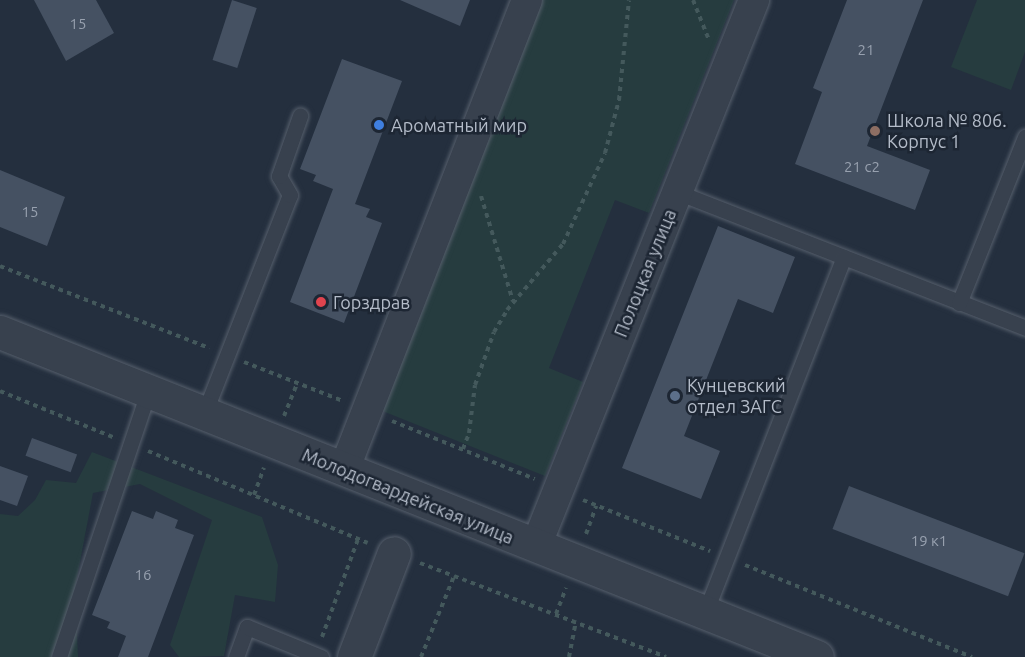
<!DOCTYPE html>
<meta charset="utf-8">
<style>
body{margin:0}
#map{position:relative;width:1025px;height:657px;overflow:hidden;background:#242f3e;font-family:Ubuntu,sans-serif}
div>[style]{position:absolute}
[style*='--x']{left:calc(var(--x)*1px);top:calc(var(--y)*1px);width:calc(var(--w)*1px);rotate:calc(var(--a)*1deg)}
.green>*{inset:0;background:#263c3f}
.building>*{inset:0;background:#455162;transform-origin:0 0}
.path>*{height:4px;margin-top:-2px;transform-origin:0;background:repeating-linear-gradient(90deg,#44595c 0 4.5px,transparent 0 9px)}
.roads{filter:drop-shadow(0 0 2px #565f6c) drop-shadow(0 0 2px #565f6c)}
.service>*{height:15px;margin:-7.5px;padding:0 7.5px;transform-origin:7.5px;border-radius:7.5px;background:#38414e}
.minor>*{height:30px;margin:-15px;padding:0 15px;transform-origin:15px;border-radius:15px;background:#38414e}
.tertiary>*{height:33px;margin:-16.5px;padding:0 16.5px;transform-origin:16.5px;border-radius:16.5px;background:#38414e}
.dots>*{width:16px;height:16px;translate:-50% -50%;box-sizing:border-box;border:3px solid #1d2633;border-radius:50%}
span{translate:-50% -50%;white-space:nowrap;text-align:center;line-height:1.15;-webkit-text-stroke:5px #1d2633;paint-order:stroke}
.number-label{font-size:15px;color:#98a1af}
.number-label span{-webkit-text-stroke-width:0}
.poi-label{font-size:18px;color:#b4bcc9}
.left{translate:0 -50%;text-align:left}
.street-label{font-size:18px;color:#b4bcc9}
</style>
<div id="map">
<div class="green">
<div style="clip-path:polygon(541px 0,734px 0,649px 213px,615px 200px,549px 368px,583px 382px,545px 476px,380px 410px)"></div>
<div style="clip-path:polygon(977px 0,1025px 0,1025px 52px,1011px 90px,951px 67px)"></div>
<div style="clip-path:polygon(92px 452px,262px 517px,278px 565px,275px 602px,235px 595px,224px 656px,179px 657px,170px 645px,212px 520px,140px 484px,93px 493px,75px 588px,78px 657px,0 657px,0 514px,18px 516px,35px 500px,46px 480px,76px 483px)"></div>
</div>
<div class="building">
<div style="clip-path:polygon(34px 0,96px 0,114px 33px,66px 61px)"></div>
<div style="left:232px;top:0;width:26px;height:63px;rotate:18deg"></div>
<div style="clip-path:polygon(400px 0,470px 0,460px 26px)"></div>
<div style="clip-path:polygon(847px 0,923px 0,867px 146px,930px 170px,915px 210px,795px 164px,822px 92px,813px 88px)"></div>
<div style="clip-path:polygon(342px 59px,402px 81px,355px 204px,370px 209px,366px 217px,382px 223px,344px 323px,290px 302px,333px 189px,313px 181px,316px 175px,300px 169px)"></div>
<div style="clip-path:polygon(0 170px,65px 197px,47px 246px,0 227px)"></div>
<div style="clip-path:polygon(718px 226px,795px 257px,773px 313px,738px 299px,684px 436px,720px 451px,701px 499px,622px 468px)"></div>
<div style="left:32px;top:438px;width:48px;height:19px;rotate:20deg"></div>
<div style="clip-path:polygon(0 466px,28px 476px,17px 506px,0 500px)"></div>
<div style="left:849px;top:486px;width:188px;height:46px;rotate:21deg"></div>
<div style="clip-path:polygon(132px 511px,153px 519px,156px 511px,178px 520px,175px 528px,194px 535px,148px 657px,118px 657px,126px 636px,107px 628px,110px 622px,92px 615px)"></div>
</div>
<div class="path">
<div style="--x:693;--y:0;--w:43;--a:68.2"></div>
<div style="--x:481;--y:196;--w:110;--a:73.1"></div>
<div style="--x:0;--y:266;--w:225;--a:21.4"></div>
<div style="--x:244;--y:362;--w:106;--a:21.5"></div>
<div style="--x:0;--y:391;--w:122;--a:22.2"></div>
<div style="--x:284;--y:416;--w:35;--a:-68"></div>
<div style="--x:392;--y:421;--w:154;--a:22.1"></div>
<div style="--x:463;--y:449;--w:17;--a:-69"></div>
<div style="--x:469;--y:433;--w:48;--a:-82.9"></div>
<div style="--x:475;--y:385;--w:56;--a:-70.3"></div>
<div style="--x:494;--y:332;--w:26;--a:-59"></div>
<div style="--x:507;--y:310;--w:87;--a:-49.7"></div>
<div style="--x:563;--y:244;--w:100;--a:-65.2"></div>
<div style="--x:605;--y:153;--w:55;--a:-75.2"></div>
<div style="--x:619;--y:100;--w:100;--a:-84.3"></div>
<div style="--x:148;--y:451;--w:238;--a:22.7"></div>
<div style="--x:254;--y:495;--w:29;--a:-70"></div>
<div style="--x:583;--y:500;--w:137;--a:21.9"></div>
<div style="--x:586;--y:534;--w:30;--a:-70"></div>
<div style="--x:420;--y:563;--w:36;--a:21"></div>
<div style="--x:745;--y:565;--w:245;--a:22.1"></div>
<div style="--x:556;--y:614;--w:28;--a:-69"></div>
<div style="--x:322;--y:637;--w:104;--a:-69.8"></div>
<div style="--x:421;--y:657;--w:87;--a:-67.8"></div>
<div style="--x:454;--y:576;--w:227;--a:20.9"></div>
<div style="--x:569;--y:657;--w:36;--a:-79"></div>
</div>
<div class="roads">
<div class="service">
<div style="--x:677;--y:192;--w:374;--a:21.3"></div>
<div style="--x:959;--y:303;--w:179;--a:-68.3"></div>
<div style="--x:204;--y:414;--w:235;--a:-68.6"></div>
<div style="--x:290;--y:195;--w:22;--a:-120"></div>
<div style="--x:279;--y:176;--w:64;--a:-70.7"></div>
<div style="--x:705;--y:613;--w:382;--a:-68.7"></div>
<div style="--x:59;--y:657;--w:280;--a:-71.4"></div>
<div style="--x:236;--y:657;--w:32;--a:-70"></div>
<div style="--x:247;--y:627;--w:80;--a:22.1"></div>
</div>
<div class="minor">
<div style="--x:344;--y:470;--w:504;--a:-68.73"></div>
<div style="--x:536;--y:546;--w:588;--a:-68.23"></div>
</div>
<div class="tertiary">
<div style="--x:0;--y:332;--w:879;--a:21.69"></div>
<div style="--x:354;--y:657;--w:111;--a:-69"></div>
</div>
</div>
<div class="dots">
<div style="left:379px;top:125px;background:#3f7fe0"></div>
<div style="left:875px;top:131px;background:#8d6e63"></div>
<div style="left:321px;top:302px;background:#e0444e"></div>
<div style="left:675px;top:396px;background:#5c6f8a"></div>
</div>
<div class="number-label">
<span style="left:78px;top:24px">15</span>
<span style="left:866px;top:50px">21</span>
<span style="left:862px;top:167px">21 с2</span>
<span style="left:30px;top:212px">15</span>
<span style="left:929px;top:541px">19 к1</span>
<span style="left:143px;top:575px">16</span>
</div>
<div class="poi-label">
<span class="left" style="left:887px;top:131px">Школа № 806.<br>Корпус 1</span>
<span class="left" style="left:391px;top:125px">Ароматный мир</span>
<span class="left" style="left:333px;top:302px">Горздрав</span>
<span class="left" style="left:687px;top:396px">Кунцевский<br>отдел ЗАГС</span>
</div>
<div class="street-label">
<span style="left:645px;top:273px;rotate:-68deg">Полоцкая улица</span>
<span style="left:408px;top:496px;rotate:22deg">Молодогвардейская улица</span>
</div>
</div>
